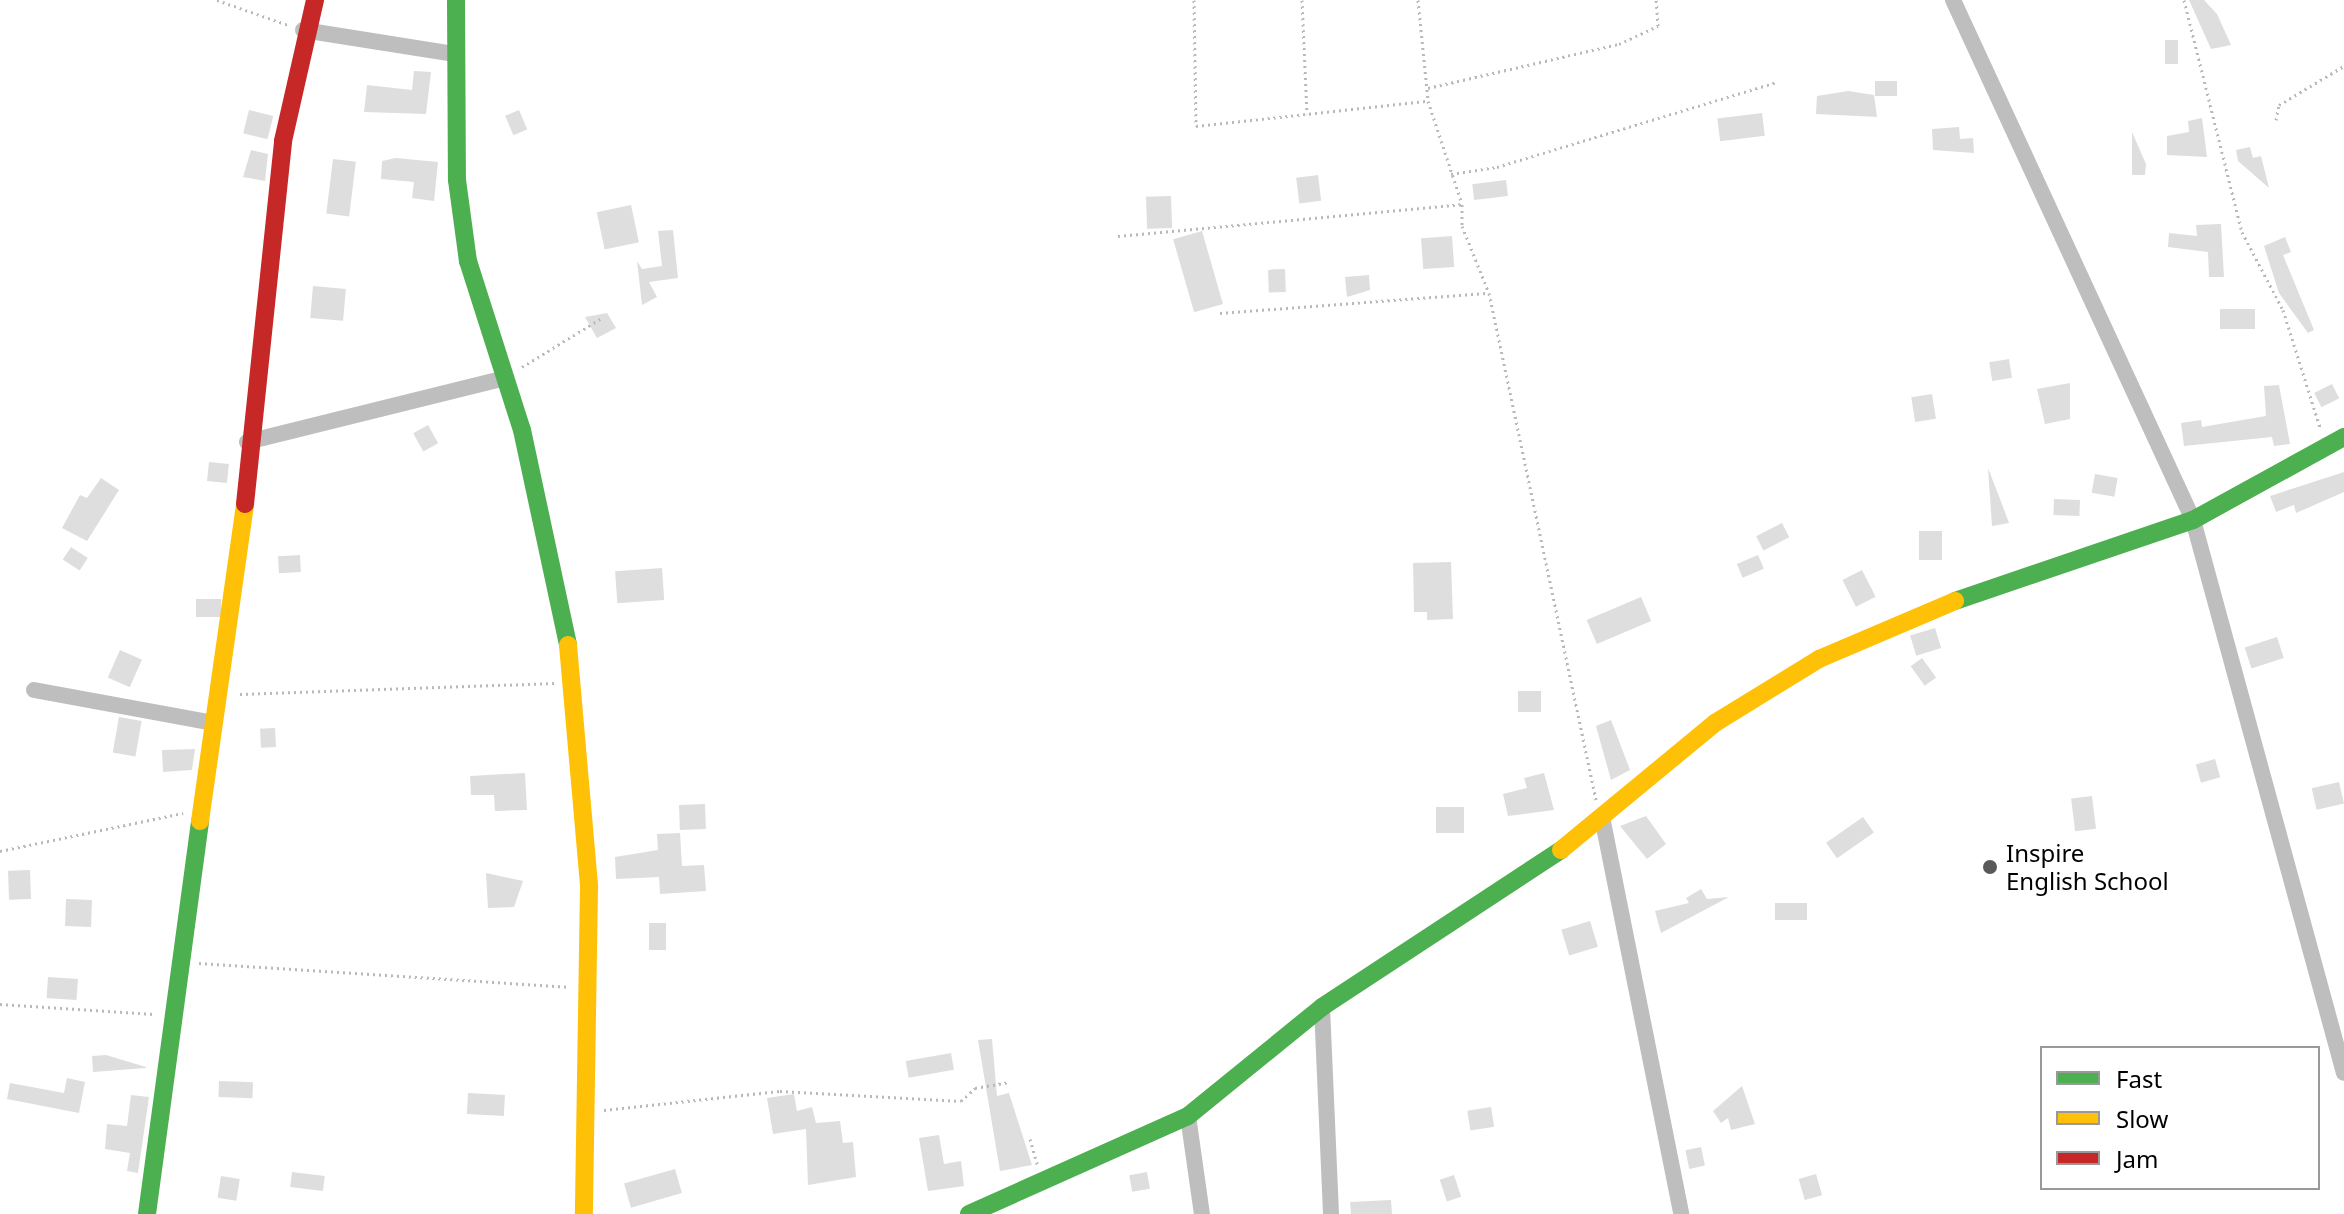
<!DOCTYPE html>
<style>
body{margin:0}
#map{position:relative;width:2344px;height:1214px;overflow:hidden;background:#fff;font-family:"Noto Sans",sans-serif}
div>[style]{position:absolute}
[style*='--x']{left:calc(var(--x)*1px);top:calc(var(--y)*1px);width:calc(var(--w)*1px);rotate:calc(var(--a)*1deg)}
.building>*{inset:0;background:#dedede;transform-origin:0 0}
.path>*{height:3px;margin-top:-1.5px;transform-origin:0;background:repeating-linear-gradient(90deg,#b9b9b9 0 2px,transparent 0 6px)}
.street>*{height:16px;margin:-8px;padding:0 8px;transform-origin:8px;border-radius:8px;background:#bebebe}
.fast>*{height:18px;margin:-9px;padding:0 9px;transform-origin:9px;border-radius:9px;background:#4caf50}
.slow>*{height:18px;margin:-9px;padding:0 9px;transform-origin:9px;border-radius:9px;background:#ffc107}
.jam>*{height:18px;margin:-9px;padding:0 9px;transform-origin:9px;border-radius:9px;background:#c62828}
.dots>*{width:22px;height:22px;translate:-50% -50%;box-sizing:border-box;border:4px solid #fff;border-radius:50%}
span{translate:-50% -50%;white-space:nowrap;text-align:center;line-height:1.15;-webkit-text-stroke:8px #fff;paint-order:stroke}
.poi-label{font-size:24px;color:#000}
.left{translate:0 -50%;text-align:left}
.legend{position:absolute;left:2040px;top:1046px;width:280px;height:144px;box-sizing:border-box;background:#fff;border:2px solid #999;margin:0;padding:10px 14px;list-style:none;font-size:24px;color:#000}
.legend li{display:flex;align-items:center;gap:16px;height:40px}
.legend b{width:40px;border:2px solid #999}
</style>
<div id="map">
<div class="building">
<div style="clip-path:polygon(2189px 0,2204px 0,2217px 14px,2231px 45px,2211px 49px)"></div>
<div style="left:2165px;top:40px;width:13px;height:24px"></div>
<div style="clip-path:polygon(414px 71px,431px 72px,426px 114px,364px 112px,367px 85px,412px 90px)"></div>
<div style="left:1897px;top:81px;width:15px;height:22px;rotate:90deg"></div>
<div style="clip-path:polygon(1848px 91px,1874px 95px,1877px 117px,1816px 114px,1817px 96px)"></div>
<div style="left:249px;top:110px;width:25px;height:24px;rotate:14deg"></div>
<div style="left:519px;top:110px;width:21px;height:15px;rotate:67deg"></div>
<div style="left:1762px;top:113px;width:23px;height:45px;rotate:83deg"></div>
<div style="clip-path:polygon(2202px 118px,2207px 157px,2167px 155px,2167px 136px,2189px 132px,2188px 121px)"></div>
<div style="clip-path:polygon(1959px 127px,1960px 139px,1973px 138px,1974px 153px,1933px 150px,1932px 129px)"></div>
<div style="clip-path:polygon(2132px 132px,2146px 164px,2145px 175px,2132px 175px)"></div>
<div style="clip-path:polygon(2250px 147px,2253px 158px,2261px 156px,2269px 188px,2238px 161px,2236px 150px)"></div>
<div style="clip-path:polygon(251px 150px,268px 154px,265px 181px,243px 177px)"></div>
<div style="clip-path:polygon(396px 158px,438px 162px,434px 201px,412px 198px,414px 182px,381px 179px,382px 161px)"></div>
<div style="left:333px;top:159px;width:23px;height:55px;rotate:7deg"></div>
<div style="left:1318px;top:175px;width:26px;height:22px;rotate:83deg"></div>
<div style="left:1506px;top:180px;width:16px;height:34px;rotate:83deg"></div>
<div style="left:1171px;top:196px;width:32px;height:25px;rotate:88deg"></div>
<div style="left:631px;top:205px;width:38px;height:35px;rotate:78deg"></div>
<div style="clip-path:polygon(2221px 224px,2224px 277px,2209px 277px,2208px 252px,2168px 247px,2169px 233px,2197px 236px,2196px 225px)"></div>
<div style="clip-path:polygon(673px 230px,678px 278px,649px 282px,657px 297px,642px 305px,637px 261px,642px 269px,662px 266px,658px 231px)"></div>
<div style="left:1202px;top:231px;width:76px;height:30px;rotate:74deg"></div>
<div style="left:1452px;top:236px;width:31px;height:31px;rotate:86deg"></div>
<div style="clip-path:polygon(2285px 237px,2291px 252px,2283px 255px,2314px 330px,2308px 333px,2279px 293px,2264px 246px)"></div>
<div style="left:1285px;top:269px;width:23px;height:17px;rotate:88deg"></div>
<div style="clip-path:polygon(1369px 275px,1370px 290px,1347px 297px,1345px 277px)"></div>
<div style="left:313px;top:286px;width:33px;height:32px;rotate:5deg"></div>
<div style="left:2220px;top:309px;width:35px;height:20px"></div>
<div style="clip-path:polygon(607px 313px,616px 328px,597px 338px,585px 317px)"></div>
<div style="left:2009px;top:359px;width:19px;height:20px;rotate:81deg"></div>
<div style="clip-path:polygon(2070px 383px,2070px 419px,2045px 424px,2037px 389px)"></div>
<div style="left:2332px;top:384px;width:16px;height:20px;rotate:63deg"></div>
<div style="clip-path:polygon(2279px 385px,2290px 444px,2274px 446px,2272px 437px,2184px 446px,2181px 423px,2201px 420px,2202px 427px,2266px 416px,2264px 386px)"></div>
<div style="left:1932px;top:394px;width:25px;height:21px;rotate:81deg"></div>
<div style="left:428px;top:425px;width:21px;height:17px;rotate:61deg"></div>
<div style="left:209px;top:462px;width:20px;height:19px;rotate:6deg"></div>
<div style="clip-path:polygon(1988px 468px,2000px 499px,2009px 523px,1992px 526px)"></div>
<div style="clip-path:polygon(2344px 472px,2344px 492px,2296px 513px,2294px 505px,2276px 512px,2270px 496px)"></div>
<div style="left:2095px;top:474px;width:23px;height:19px;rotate:10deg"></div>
<div style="clip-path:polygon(101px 478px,119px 490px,87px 541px,62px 528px,80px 495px,87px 498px)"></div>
<div style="left:2054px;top:499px;width:26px;height:16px;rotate:2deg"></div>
<div style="left:1782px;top:523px;width:16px;height:29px;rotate:63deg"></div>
<div style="left:1919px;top:531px;width:23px;height:29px"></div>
<div style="left:71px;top:547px;width:20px;height:15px;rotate:33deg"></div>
<div style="left:300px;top:555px;width:17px;height:22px;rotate:87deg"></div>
<div style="left:1758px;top:555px;width:15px;height:23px;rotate:67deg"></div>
<div style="clip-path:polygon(1451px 562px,1453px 619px,1427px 620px,1427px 612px,1414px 612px,1413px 563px)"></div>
<div style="left:662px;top:568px;width:32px;height:47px;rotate:86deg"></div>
<div style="left:1862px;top:570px;width:30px;height:22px;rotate:63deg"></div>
<div style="left:1641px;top:597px;width:26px;height:59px;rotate:67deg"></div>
<div style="left:196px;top:599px;width:25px;height:18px"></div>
<div style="left:1935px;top:628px;width:21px;height:26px;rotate:73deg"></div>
<div style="left:2277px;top:637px;width:22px;height:34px;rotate:72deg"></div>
<div style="left:120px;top:650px;width:24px;height:30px;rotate:24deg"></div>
<div style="left:1922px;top:658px;width:24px;height:14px;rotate:54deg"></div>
<div style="left:1541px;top:691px;width:21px;height:23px;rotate:90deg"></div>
<div style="left:119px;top:717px;width:23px;height:36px;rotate:10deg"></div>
<div style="clip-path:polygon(1611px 720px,1630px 770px,1611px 780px,1596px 726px)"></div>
<div style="left:275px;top:728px;width:19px;height:15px;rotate:87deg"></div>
<div style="clip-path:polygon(195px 749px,192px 770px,163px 772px,162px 750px)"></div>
<div style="left:2215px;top:759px;width:19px;height:20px;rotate:74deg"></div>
<div style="clip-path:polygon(525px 773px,527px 810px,495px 811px,494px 795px,471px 795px,470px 776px)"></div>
<div style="clip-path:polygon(1544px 773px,1554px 810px,1508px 816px,1503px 794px,1527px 788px,1524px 778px)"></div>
<div style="left:2339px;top:782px;width:22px;height:28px;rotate:77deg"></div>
<div style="left:2092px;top:796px;width:33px;height:21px;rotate:83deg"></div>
<div style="left:705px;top:804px;width:25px;height:26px;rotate:88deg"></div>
<div style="left:1436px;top:807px;width:28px;height:26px"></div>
<div style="clip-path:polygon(1646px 816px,1666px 844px,1647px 859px,1620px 826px)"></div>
<div style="left:1863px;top:817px;width:19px;height:45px;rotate:55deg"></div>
<div style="clip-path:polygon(680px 833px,682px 866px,704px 865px,706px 891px,660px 894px,659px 877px,616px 879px,615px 857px,658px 850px,657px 834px)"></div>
<div style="left:30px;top:870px;width:29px;height:22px;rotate:88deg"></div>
<div style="clip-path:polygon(486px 873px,523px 881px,514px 907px,488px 908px)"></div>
<div style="clip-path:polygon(1701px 889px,1707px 899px,1729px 897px,1661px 933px,1655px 911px,1689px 903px,1686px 898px)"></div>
<div style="left:66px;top:899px;width:26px;height:27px;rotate:2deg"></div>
<div style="left:1775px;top:903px;width:32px;height:17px"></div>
<div style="left:1590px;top:921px;width:27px;height:30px;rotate:73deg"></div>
<div style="left:649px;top:923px;width:17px;height:27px"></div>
<div style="left:48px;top:977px;width:30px;height:21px;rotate:4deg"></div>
<div style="clip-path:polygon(992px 1039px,997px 1096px,1009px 1093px,1032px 1165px,1000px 1171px,978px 1040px)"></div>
<div style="left:951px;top:1053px;width:17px;height:46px;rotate:80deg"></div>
<div style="clip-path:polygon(106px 1055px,146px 1067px,146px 1068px,93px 1072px,92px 1056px)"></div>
<div style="clip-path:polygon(67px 1078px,85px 1082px,79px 1113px,7px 1099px,10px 1083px,64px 1093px)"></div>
<div style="left:219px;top:1081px;width:34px;height:16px;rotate:2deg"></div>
<div style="clip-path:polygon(1742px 1086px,1755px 1124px,1731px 1130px,1728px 1118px,1721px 1123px,1713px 1111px)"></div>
<div style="left:468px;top:1093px;width:37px;height:21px;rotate:3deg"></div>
<div style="clip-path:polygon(794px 1094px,797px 1111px,812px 1107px,816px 1123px,840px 1121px,843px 1143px,853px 1142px,856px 1177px,808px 1185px,806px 1129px,773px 1134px,767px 1098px)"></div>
<div style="clip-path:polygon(131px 1095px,149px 1097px,138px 1173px,127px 1171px,130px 1153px,105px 1149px,107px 1124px,127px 1126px)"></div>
<div style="left:1491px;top:1107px;width:20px;height:24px;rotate:81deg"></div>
<div style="clip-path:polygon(939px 1135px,944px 1164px,961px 1161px,964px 1186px,928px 1191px,919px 1138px)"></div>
<div style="left:1701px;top:1147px;width:19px;height:16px;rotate:78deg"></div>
<div style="left:675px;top:1169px;width:25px;height:53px;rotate:74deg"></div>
<div style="left:292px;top:1172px;width:33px;height:15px;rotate:7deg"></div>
<div style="left:1147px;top:1172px;width:17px;height:18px;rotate:80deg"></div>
<div style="left:1816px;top:1174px;width:22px;height:18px;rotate:74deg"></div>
<div style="left:1454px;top:1175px;width:23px;height:15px;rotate:72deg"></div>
<div style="left:221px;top:1176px;width:19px;height:22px;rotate:9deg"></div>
<div style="clip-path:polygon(1391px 1200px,1392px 1214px,1351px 1214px,1350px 1202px)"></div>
</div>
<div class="path">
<div style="--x:217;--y:0;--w:75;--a:19.4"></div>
<div style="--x:1194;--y:0;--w:126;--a:89.1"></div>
<div style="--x:1196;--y:126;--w:233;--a:-6.2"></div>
<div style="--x:1302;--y:0;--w:114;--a:87.5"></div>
<div style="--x:1418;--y:0;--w:101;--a:84.3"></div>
<div style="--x:1428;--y:101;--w:108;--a:71.7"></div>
<div style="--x:1462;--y:204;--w:22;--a:90"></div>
<div style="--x:1462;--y:226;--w:72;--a:68.1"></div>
<div style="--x:2184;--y:0;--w:239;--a:76"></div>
<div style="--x:2242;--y:232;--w:88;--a:62.3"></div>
<div style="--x:2283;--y:310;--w:123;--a:72.5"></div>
<div style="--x:1428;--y:88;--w:196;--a:-13"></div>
<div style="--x:1619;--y:44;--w:43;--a:-24.8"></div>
<div style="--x:1658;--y:26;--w:26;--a:-94"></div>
<div style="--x:2276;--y:120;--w:15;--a:-79"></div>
<div style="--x:2279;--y:105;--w:76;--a:-31"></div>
<div style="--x:1451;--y:174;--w:47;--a:-8.7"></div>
<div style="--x:1497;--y:167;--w:293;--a:-16.9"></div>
<div style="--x:1118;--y:236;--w:345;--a:-5.3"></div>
<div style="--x:1220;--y:313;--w:270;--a:-4.3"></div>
<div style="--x:1489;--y:293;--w:518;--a:78.08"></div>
<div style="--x:522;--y:367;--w:92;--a:-31.6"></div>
<div style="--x:240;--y:694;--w:316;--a:-2"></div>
<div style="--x:0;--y:851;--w:187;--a:-11.7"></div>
<div style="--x:199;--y:963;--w:369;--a:3.7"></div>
<div style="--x:0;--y:1004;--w:154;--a:3.7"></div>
<div style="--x:604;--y:1110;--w:177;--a:-6.2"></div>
<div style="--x:780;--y:1091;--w:181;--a:3.2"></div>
<div style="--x:961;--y:1101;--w:19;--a:-43"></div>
<div style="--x:975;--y:1088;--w:35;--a:-10"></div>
<div style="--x:1030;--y:1139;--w:26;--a:74"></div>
</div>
<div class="street">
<div style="--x:1953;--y:0;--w:573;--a:65.22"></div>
<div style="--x:2193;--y:520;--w:573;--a:74.73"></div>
<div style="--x:303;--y:30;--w:154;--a:9"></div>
<div style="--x:247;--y:442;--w:263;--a:-13.9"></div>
<div style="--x:34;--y:690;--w:182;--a:10.4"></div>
<div style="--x:1603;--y:822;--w:400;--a:78.7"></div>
<div style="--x:1322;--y:1007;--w:207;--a:87.5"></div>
<div style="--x:1188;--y:1116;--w:99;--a:81.9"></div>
</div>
<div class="fast">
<div style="--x:456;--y:0;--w:180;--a:89.7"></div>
<div style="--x:457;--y:180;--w:82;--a:82.3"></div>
<div style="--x:468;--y:261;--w:177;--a:72.3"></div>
<div style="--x:522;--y:430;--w:220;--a:77.9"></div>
<div style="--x:1955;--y:601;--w:251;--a:-18.8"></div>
<div style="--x:2193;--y:520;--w:172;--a:-28.8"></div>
<div style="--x:147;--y:1214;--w:397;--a:-82.3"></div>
<div style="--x:969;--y:1214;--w:240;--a:-24.1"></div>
<div style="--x:1188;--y:1116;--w:173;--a:-39.1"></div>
<div style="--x:1322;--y:1007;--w:286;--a:-33.3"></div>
</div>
<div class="slow">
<div style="--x:568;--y:645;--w:243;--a:85"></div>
<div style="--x:589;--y:887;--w:327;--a:90.9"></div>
<div style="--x:200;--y:821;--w:320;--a:-81.9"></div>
<div style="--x:1561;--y:850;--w:200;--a:-39.5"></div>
<div style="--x:1715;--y:723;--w:122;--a:-31.6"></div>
<div style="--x:1819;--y:659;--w:148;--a:-23.1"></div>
</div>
<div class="jam">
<div style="--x:245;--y:504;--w:365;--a:-84"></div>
<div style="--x:283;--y:141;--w:145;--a:-77.2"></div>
</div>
<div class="dots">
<div style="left:1990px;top:867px;background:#595959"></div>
</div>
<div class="poi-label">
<span class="left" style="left:2006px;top:867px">Inspire<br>English School</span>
</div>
<ul class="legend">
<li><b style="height:10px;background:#4caf50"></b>Fast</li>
<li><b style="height:10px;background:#ffc107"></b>Slow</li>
<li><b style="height:10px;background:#c62828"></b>Jam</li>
</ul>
</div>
